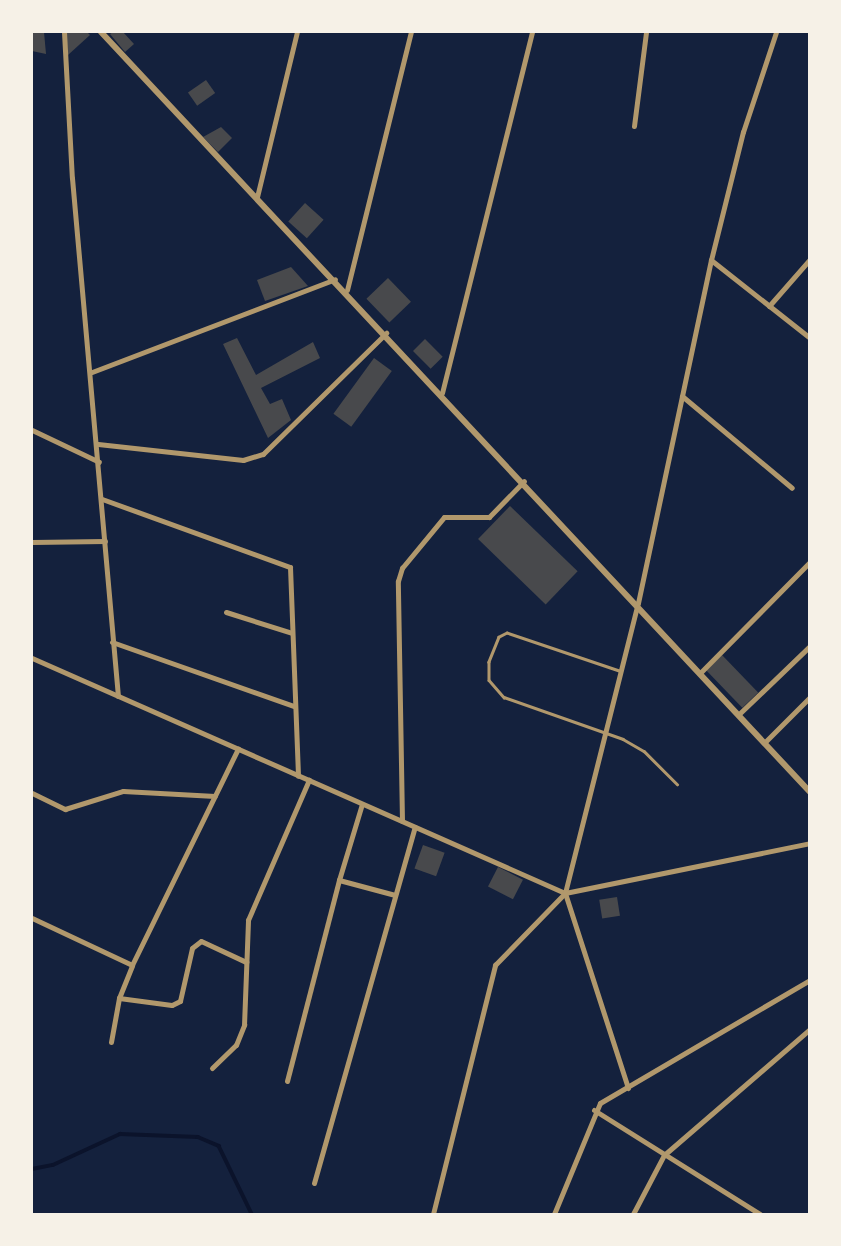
<!DOCTYPE html>
<style>
body{margin:0}
#map{position:relative;width:841px;height:1246px;overflow:hidden;background:#14213d;font-family:Jost,sans-serif}
div>[style]{position:absolute}
[style*='--x']{left:calc(var(--x)*1px);top:calc(var(--y)*1px);width:calc(var(--w)*1px);rotate:calc(var(--a)*1deg)}
.stream>*{height:3.5px;margin:-1.75px;padding:0 1.75px;transform-origin:1.75px;border-radius:1.75px;background:#0b132b}
.building>*{inset:0;background:#48494c;transform-origin:0 0}
.service>*{height:2.5px;margin:-1.25px;padding:0 1.25px;transform-origin:1.25px;border-radius:1.25px;background:#b1986c}
.minor>*{height:5px;margin:-2.5px;padding:0 2.5px;transform-origin:2.5px;border-radius:2.5px;background:#b1986c}
.tertiary>*{height:6px;margin:-3px;padding:0 3px;transform-origin:3px;border-radius:3px;background:#b1986c}
span{translate:-50% -50%;white-space:nowrap;text-align:center;line-height:1.15;-webkit-text-stroke:6px #f6f1e7;paint-order:stroke}
.frame{position:absolute;inset:0;border:33px solid #f6f1e7;pointer-events:none}
</style>
<div id="map">
<div class="stream">
<div style="--x:32;--y:1169;--w:21;--a:-11"></div>
<div style="--x:53;--y:1165;--w:74;--a:-24.8"></div>
<div style="--x:120;--y:1134;--w:78;--a:2.2"></div>
<div style="--x:198;--y:1137;--w:23;--a:23"></div>
<div style="--x:219;--y:1146;--w:76;--a:64.1"></div>
</div>
<div class="building">
<div style="clip-path:polygon(32px 32px,44px 32px,46px 54px,32px 51px)"></div>
<div style="clip-path:polygon(66px 32px,87px 32px,90px 35px,68px 55px)"></div>
<div style="clip-path:polygon(113px 32px,123px 32px,134px 44px,125px 52px,110px 34px)"></div>
<div style="left:206px;top:80px;width:16px;height:22px;rotate:55deg"></div>
<div style="clip-path:polygon(221px 127px,232px 138px,218px 152px,203px 137px)"></div>
<div style="left:305px;top:203px;width:25px;height:25px;rotate:42deg"></div>
<div style="clip-path:polygon(291px 267px,308px 286px,265px 301px,257px 280px)"></div>
<div style="left:388px;top:278px;width:33px;height:30px;rotate:46deg"></div>
<div style="clip-path:polygon(237px 338px,256px 375px,313px 342px,320px 358px,261px 388px,270px 404px,282px 399px,291px 420px,268px 438px,223px 344px)"></div>
<div style="left:425px;top:339px;width:25px;height:17px;rotate:45deg"></div>
<div style="left:374px;top:358px;width:22px;height:69px;rotate:36deg"></div>
<div style="left:510px;top:506px;width:94px;height:46px;rotate:44deg"></div>
<div style="left:722px;top:655px;width:52px;height:22px;rotate:46deg"></div>
<div style="left:423px;top:845px;width:23px;height:25px;rotate:20deg"></div>
<div style="left:498px;top:867px;width:28px;height:22px;rotate:27deg"></div>
<div style="left:617px;top:897px;width:19px;height:18px;rotate:81deg"></div>
</div>
<div class="service">
<div style="--x:619;--y:671;--w:118;--a:-161.3"></div>
<div style="--x:507;--y:633;--w:9;--a:153"></div>
<div style="--x:499;--y:637;--w:27;--a:112"></div>
<div style="--x:489;--y:662;--w:18;--a:90"></div>
<div style="--x:489;--y:680;--w:23;--a:49"></div>
<div style="--x:504;--y:697;--w:126;--a:19.4"></div>
<div style="--x:623;--y:739;--w:24;--a:30"></div>
<div style="--x:644;--y:751;--w:47;--a:45"></div>
</div>
<div class="minor">
<div style="--x:64;--y:32;--w:146;--a:86.9"></div>
<div style="--x:72;--y:178;--w:520;--a:84.93"></div>
<div style="--x:634;--y:126;--w:95;--a:-82.7"></div>
<div style="--x:257;--y:197;--w:170;--a:-76.4"></div>
<div style="--x:711;--y:260;--w:126;--a:38.2"></div>
<div style="--x:347;--y:290;--w:266;--a:-76.1"></div>
<div style="--x:769;--y:306;--w:62;--a:-48.9"></div>
<div style="--x:92;--y:372;--w:260;--a:-20.9"></div>
<div style="--x:442;--y:393;--w:372;--a:-76"></div>
<div style="--x:682;--y:396;--w:143;--a:39.9"></div>
<div style="--x:32;--y:430;--w:74;--a:25.5"></div>
<div style="--x:98;--y:444;--w:146;--a:6.3"></div>
<div style="--x:243;--y:460;--w:21;--a:-17"></div>
<div style="--x:263;--y:454;--w:173;--a:-44.5"></div>
<div style="--x:102;--y:499;--w:200;--a:19.9"></div>
<div style="--x:290;--y:567;--w:209;--a:87.8"></div>
<div style="--x:32;--y:542;--w:73;--a:-0.8"></div>
<div style="--x:226;--y:612;--w:69;--a:17.7"></div>
<div style="--x:112;--y:642;--w:193;--a:19.4"></div>
<div style="--x:32;--y:658;--w:583;--a:23.79"></div>
<div style="--x:701;--y:672;--w:155;--a:-45.3"></div>
<div style="--x:739;--y:714;--w:98;--a:-43.8"></div>
<div style="--x:765;--y:742;--w:64;--a:-45"></div>
<div style="--x:32;--y:793;--w:37;--a:26"></div>
<div style="--x:65;--y:809;--w:61;--a:-17.2"></div>
<div style="--x:123;--y:791;--w:92;--a:3.1"></div>
<div style="--x:402;--y:821;--w:240;--a:-91"></div>
<div style="--x:398;--y:581;--w:14;--a:-73"></div>
<div style="--x:402;--y:568;--w:66;--a:-50.5"></div>
<div style="--x:444;--y:517;--w:45;--a:0"></div>
<div style="--x:489;--y:517;--w:50;--a:-45.8"></div>
<div style="--x:339;--y:880;--w:79;--a:-73.2"></div>
<div style="--x:565;--y:893;--w:299;--a:-75.9"></div>
<div style="--x:638;--y:603;--w:351;--a:-78"></div>
<div style="--x:711;--y:260;--w:132;--a:-76"></div>
<div style="--x:743;--y:132;--w:105;--a:-71.7"></div>
<div style="--x:565;--y:893;--w:250;--a:-11.5"></div>
<div style="--x:565;--y:893;--w:205;--a:72.1"></div>
<div style="--x:32;--y:918;--w:110;--a:25.2"></div>
<div style="--x:119;--y:998;--w:53;--a:7.5"></div>
<div style="--x:172;--y:1005;--w:9;--a:-27"></div>
<div style="--x:180;--y:1001;--w:54;--a:-77.2"></div>
<div style="--x:192;--y:948;--w:11;--a:-38"></div>
<div style="--x:201;--y:941;--w:50;--a:25"></div>
<div style="--x:111;--y:1042;--w:45;--a:-79.7"></div>
<div style="--x:119;--y:998;--w:35;--a:-68"></div>
<div style="--x:132;--y:965;--w:241;--a:-63.9"></div>
<div style="--x:212;--y:1068;--w:33;--a:-44"></div>
<div style="--x:236;--y:1045;--w:22;--a:-68"></div>
<div style="--x:244;--y:1025;--w:105;--a:-87.8"></div>
<div style="--x:248;--y:920;--w:153;--a:-66.5"></div>
<div style="--x:287;--y:1081;--w:208;--a:-75.5"></div>
<div style="--x:339;--y:880;--w:58;--a:15"></div>
<div style="--x:594;--y:1110;--w:196;--a:32.1"></div>
<div style="--x:314;--y:1183;--w:370;--a:-74.2"></div>
<div style="--x:433;--y:1214;--w:257;--a:-76"></div>
<div style="--x:495;--y:965;--w:100;--a:-45.8"></div>
<div style="--x:554;--y:1214;--w:120;--a:-67.5"></div>
<div style="--x:600;--y:1103;--w:243;--a:-30.4"></div>
<div style="--x:633;--y:1214;--w:67;--a:-62.3"></div>
<div style="--x:664;--y:1155;--w:193;--a:-40.8"></div>
</div>
<div class="tertiary">
<div style="--x:101;--y:32;--w:1039;--a:46.99"></div>
</div>
<div class="frame"></div>
</div>
